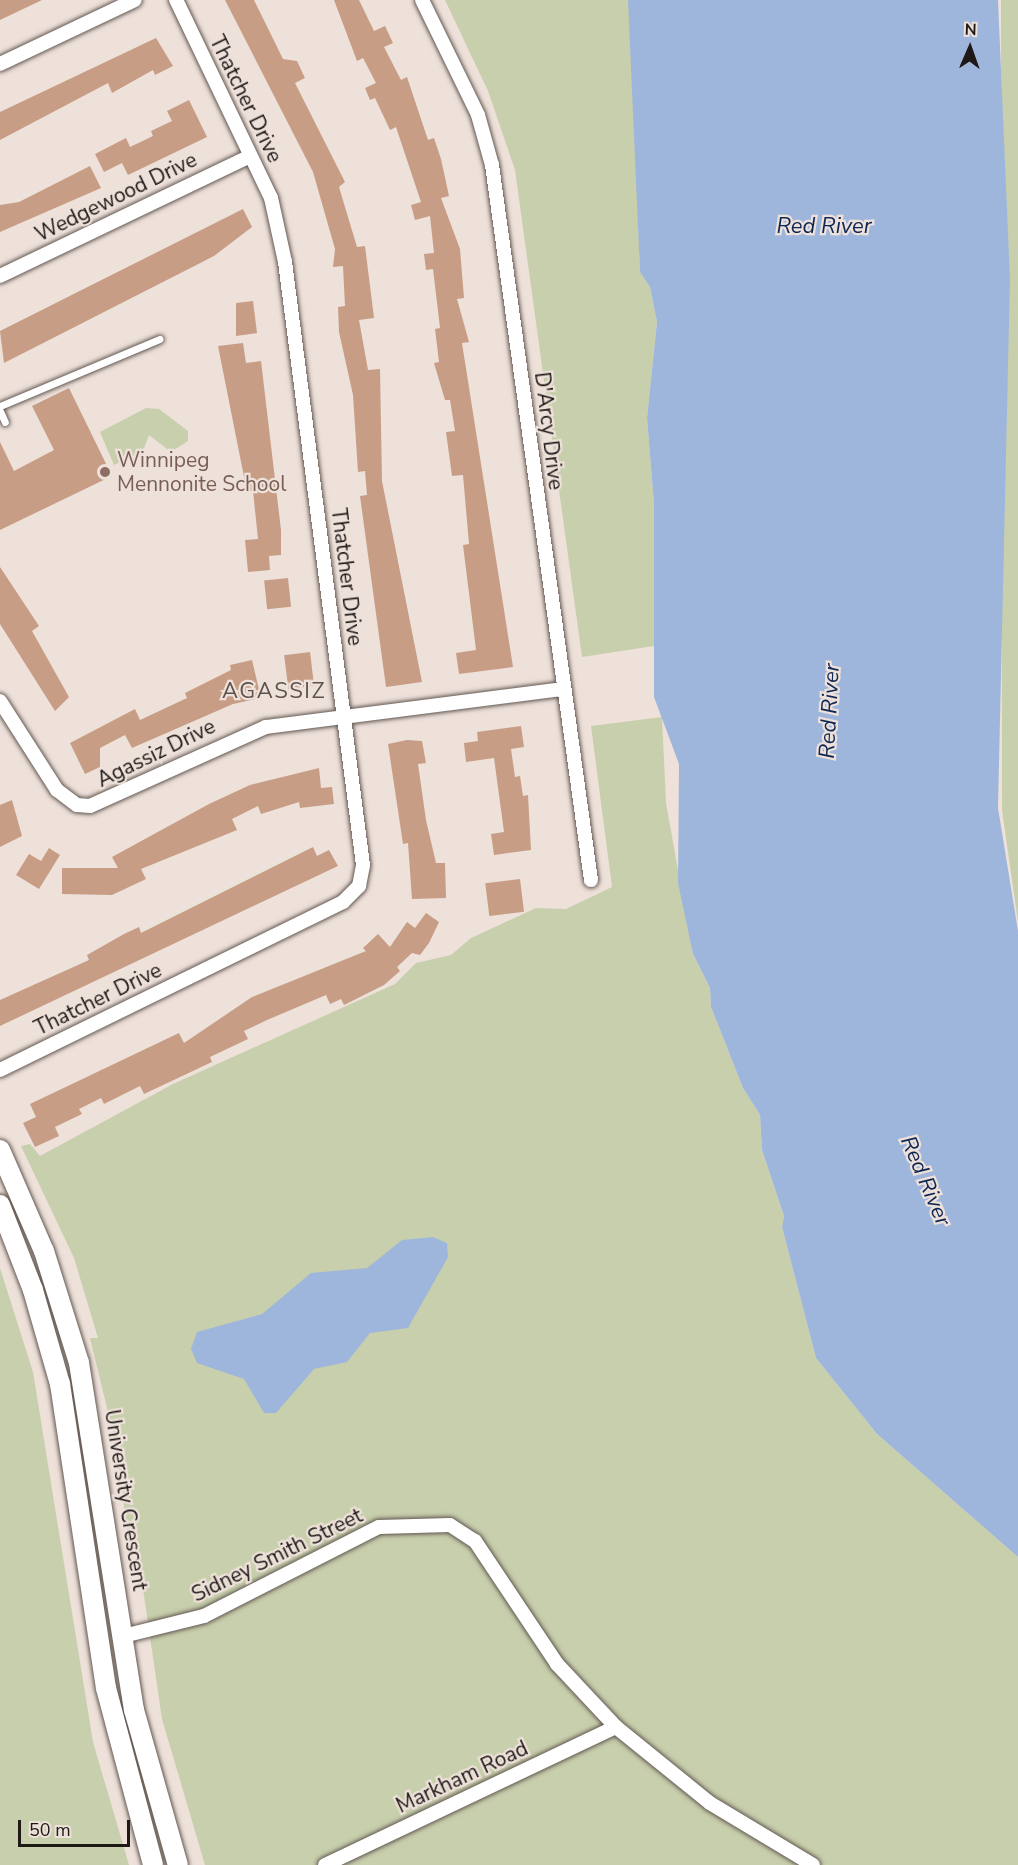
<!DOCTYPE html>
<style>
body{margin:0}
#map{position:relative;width:1018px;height:1865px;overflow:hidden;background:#eee1da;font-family:"Nunito Sans",sans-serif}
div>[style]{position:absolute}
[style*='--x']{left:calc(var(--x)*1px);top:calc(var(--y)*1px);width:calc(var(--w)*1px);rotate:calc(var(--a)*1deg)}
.green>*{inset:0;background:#c8cfac}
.water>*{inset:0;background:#9fb6dc}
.building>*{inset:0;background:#c79d85;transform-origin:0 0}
.roads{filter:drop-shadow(0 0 2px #635852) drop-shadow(0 0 2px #635852)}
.lane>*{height:7px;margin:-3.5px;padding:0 3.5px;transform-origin:3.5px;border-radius:3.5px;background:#fff}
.street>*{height:14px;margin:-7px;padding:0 7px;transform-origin:7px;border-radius:7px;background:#fff}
.secondary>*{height:20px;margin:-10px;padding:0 10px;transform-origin:10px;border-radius:10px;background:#fff}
.dots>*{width:16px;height:16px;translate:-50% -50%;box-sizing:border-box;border:3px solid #eee1da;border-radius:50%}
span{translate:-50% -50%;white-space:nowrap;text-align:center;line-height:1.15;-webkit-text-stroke:4.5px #eee1da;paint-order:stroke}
.street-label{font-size:21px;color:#1e1917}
.education-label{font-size:21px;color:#785e54}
.left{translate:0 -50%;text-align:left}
.water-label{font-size:22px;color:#0d2755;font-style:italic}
.neighbourhood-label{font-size:22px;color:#5d524c;letter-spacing:1.5px}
.north{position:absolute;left:940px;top:18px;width:60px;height:60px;-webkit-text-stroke:4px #eee1da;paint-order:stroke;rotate:2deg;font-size:16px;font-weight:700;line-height:24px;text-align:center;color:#1e1917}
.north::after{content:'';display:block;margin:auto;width:21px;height:27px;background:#1e1917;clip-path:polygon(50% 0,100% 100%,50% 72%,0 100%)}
.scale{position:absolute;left:18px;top:1820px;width:112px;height:27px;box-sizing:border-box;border:3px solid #1e1917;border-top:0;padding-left:8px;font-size:18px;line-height:21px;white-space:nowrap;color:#1e1917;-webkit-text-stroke:4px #eee1da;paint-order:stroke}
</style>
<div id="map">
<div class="green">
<div style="clip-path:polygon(445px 0,628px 0,631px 9px,640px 272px,650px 287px,657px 322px,647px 418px,654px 504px,654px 646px,582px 657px,515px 170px,488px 91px)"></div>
<div style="clip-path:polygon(1001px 0,1018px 0,1018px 922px,1002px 810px)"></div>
<div style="clip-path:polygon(146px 408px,159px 409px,188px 431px,188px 441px,171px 452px,149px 435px,143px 451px,114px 465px,100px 432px)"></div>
<div style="clip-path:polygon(662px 717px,666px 803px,693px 954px,710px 988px,711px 1007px,743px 1088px,760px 1115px,762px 1150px,784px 1216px,782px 1227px,816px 1358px,877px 1434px,1018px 1557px,1018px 1865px,205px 1865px,162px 1719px,137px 1548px,128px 1535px,115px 1441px,90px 1338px,98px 1338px,74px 1258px,21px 1146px,30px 1144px,40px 1156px,173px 1084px,395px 984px,416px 963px,451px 955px,471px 938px,536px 908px,566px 909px,612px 887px,591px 726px)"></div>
<div style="clip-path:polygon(0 1268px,33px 1372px,93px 1742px,129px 1865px,0 1865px)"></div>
</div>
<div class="water">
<div style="clip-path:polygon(628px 0,998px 0,1010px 279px,998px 808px,1018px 931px,1018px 1557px,877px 1434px,816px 1358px,782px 1227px,784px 1216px,762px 1150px,760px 1115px,743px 1088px,711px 1007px,710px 988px,693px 954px,678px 883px,679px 764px,654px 697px,654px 504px,647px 418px,657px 322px,650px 287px,640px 272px)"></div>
<div style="clip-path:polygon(433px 1237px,447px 1243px,448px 1257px,408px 1328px,370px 1333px,347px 1362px,314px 1369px,276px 1413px,264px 1413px,244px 1379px,197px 1363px,191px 1349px,197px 1332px,262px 1314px,311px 1273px,367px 1268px,402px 1240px)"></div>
</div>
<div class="building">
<div style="clip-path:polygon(0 0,42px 0,0 20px)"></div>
<div style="clip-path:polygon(225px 0,254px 0,283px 59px,297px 61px,305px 78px,295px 83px,345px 182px,339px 187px,357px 247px,365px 246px,374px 318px,359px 320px,368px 370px,380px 369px,382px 481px,422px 682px,386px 687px,360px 496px,367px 495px,365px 471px,358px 472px,353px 395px,339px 332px,338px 307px,345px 306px,343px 266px,333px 267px,335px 249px,313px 172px)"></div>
<div style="clip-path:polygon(334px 0,359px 0,374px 31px,385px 26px,393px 43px,384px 47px,401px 80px,407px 77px,428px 140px,434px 138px,441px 159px,449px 196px,441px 198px,460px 249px,464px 298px,457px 299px,469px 342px,462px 343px,513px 667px,459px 674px,456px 653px,476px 650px,463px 545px,469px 544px,463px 475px,452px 476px,446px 432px,455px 431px,450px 400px,445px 400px,434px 363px,439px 362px,435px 329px,440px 328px,433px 269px,426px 270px,424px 254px,434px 253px,430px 216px,415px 220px,411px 205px,421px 202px,396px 127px,390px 130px,375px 98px,370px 100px,365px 88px,376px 83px,363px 58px,357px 61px)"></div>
<div style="clip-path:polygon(156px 38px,173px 66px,155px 75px,153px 70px,112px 93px,108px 83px,0 140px,0 112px)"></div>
<div style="clip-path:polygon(189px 100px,207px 137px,128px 175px,122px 163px,104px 172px,95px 154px,126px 138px,130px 147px,153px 136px,151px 131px,172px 121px,167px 111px)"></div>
<div style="clip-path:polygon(90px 166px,101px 188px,0 232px,0 205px,19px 202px)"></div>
<div style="clip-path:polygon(243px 209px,252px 227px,214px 256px,4px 363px,0 331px)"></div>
<div style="clip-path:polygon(253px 301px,257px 333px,236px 336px,236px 303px)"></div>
<div style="clip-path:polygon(243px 343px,246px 363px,261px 361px,281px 530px,281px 555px,269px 556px,270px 570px,248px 572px,245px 540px,258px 539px,253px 491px,247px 492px,218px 346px)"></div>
<div style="clip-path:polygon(69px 388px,112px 476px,0 530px,0 442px,14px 471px,54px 450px,32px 406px)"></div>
<div style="clip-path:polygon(0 567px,39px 626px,32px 631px,69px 697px,55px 711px,0 624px)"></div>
<div style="left:288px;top:578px;width:29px;height:24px;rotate:84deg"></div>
<div style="left:310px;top:652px;width:34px;height:26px;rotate:83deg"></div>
<div style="clip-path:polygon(252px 660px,261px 698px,233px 704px,132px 748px,125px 735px,100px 748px,100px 767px,85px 774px,70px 743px,135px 709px,140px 720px,187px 698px,185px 693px,231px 670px,230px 665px)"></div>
<div style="clip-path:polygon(521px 726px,524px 747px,511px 749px,515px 777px,520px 776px,523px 796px,528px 795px,531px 850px,494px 855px,491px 834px,504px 832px,494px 758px,466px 762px,464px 743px,478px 741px,477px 732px)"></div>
<div style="clip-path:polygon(407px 740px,422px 741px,426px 763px,418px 764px,426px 820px,436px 863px,445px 863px,446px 898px,412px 899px,408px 843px,403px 844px,388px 744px)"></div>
<div style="clip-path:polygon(319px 768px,321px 788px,332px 787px,334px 804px,300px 808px,299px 802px,261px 814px,258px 806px,232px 819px,237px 830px,141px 869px,146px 879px,112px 895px,62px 894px,62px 868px,118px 868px,112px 857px,209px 804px,250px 785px)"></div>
<div style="clip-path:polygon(12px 800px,22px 836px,0 847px,0 805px)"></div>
<div style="clip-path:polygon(313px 847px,317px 856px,329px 850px,338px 866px,0 1026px,0 1000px,89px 960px,87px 955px,124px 934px,139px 927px,141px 933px)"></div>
<div style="clip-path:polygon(49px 848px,60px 855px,39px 889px,16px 875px,29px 854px,41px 861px)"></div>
<div style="left:520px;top:879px;width:33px;height:35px;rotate:83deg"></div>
<div style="clip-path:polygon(426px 913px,439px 922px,429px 943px,420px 955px,412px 953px,397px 967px,400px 971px,384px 985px,344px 1005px,341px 999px,330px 1004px,326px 995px,267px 1020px,244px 1031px,248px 1039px,210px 1057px,212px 1062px,144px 1094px,140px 1086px,104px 1104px,101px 1098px,79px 1109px,82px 1114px,55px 1127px,59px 1136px,35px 1147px,23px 1123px,36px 1117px,30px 1104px,179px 1033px,184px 1043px,252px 997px,366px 951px,363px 948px,378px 934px,390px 947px,407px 922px,415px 928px)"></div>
</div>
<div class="roads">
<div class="lane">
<div style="--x:0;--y:406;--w:173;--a:-22.8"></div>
<div style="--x:0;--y:411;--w:12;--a:66"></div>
</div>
<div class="street">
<div style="--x:422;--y:0;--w:128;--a:64"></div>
<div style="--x:478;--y:115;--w:52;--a:74.4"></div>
<div style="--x:492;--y:165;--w:722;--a:82.12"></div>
<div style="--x:0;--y:64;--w:149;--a:-25.4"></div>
<div style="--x:0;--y:276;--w:277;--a:-25.6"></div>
<div style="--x:0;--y:701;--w:106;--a:57.4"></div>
<div style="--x:57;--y:790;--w:25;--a:37"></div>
<div style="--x:77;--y:805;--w:13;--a:4"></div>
<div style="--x:90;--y:806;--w:193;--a:-24.2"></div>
<div style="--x:266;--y:727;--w:297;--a:-7.3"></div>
<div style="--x:0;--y:1070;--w:382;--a:-26.1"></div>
<div style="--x:343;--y:902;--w:23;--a:-45"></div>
<div style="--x:359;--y:886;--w:21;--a:-79"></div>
<div style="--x:363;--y:865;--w:608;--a:-97.37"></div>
<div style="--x:285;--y:262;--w:66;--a:-102.3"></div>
<div style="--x:271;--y:198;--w:220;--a:-115.6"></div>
<div style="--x:123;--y:1636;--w:83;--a:-13.9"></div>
<div style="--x:204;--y:1616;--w:196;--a:-27"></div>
<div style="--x:379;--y:1527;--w:71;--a:-1.6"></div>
<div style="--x:450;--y:1525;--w:30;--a:33"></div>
<div style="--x:475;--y:1541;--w:148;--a:56.3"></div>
<div style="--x:557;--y:1664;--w:86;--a:46.9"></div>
<div style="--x:616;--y:1727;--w:121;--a:39"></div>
<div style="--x:710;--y:1803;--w:120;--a:31"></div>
<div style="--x:325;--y:1865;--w:322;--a:-25.4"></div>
</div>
<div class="secondary">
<div style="--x:0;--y:1150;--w:110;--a:66.5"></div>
<div style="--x:44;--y:1251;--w:117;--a:72.6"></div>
<div style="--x:79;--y:1363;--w:351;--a:81"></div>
<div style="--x:134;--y:1710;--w:161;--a:74.2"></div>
<div style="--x:0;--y:1205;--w:91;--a:68.8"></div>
<div style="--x:33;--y:1290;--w:98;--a:74"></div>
<div style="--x:60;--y:1384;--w:307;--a:81.4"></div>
<div style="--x:106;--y:1688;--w:183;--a:75.1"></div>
</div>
</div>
<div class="dots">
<div style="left:105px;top:472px;background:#8d6e63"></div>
</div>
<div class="street-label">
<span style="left:246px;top:99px;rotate:64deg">Thatcher Drive</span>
<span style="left:116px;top:197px;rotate:-26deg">Wedgewood Drive</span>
<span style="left:549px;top:431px;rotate:83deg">D'Arcy Drive</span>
<span style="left:347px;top:577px;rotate:83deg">Thatcher Drive</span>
<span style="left:156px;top:753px;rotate:-26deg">Agassiz Drive</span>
<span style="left:98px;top:999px;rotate:-26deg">Thatcher Drive</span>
<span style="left:126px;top:1500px;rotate:81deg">University Crescent</span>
<span style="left:277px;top:1555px;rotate:-26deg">Sidney Smith Street</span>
<span style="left:462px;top:1777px;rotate:-25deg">Markham Road</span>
</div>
<div class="education-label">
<span class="left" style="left:117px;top:472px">Winnipeg<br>Mennonite School</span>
</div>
<div class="water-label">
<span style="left:824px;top:227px">Red River</span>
<span style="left:830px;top:711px;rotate:-87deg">Red River</span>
<span style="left:925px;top:1181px;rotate:67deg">Red River</span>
</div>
<div class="neighbourhood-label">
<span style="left:274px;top:692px">AGASSIZ</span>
</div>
<div class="north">N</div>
<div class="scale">50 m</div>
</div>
